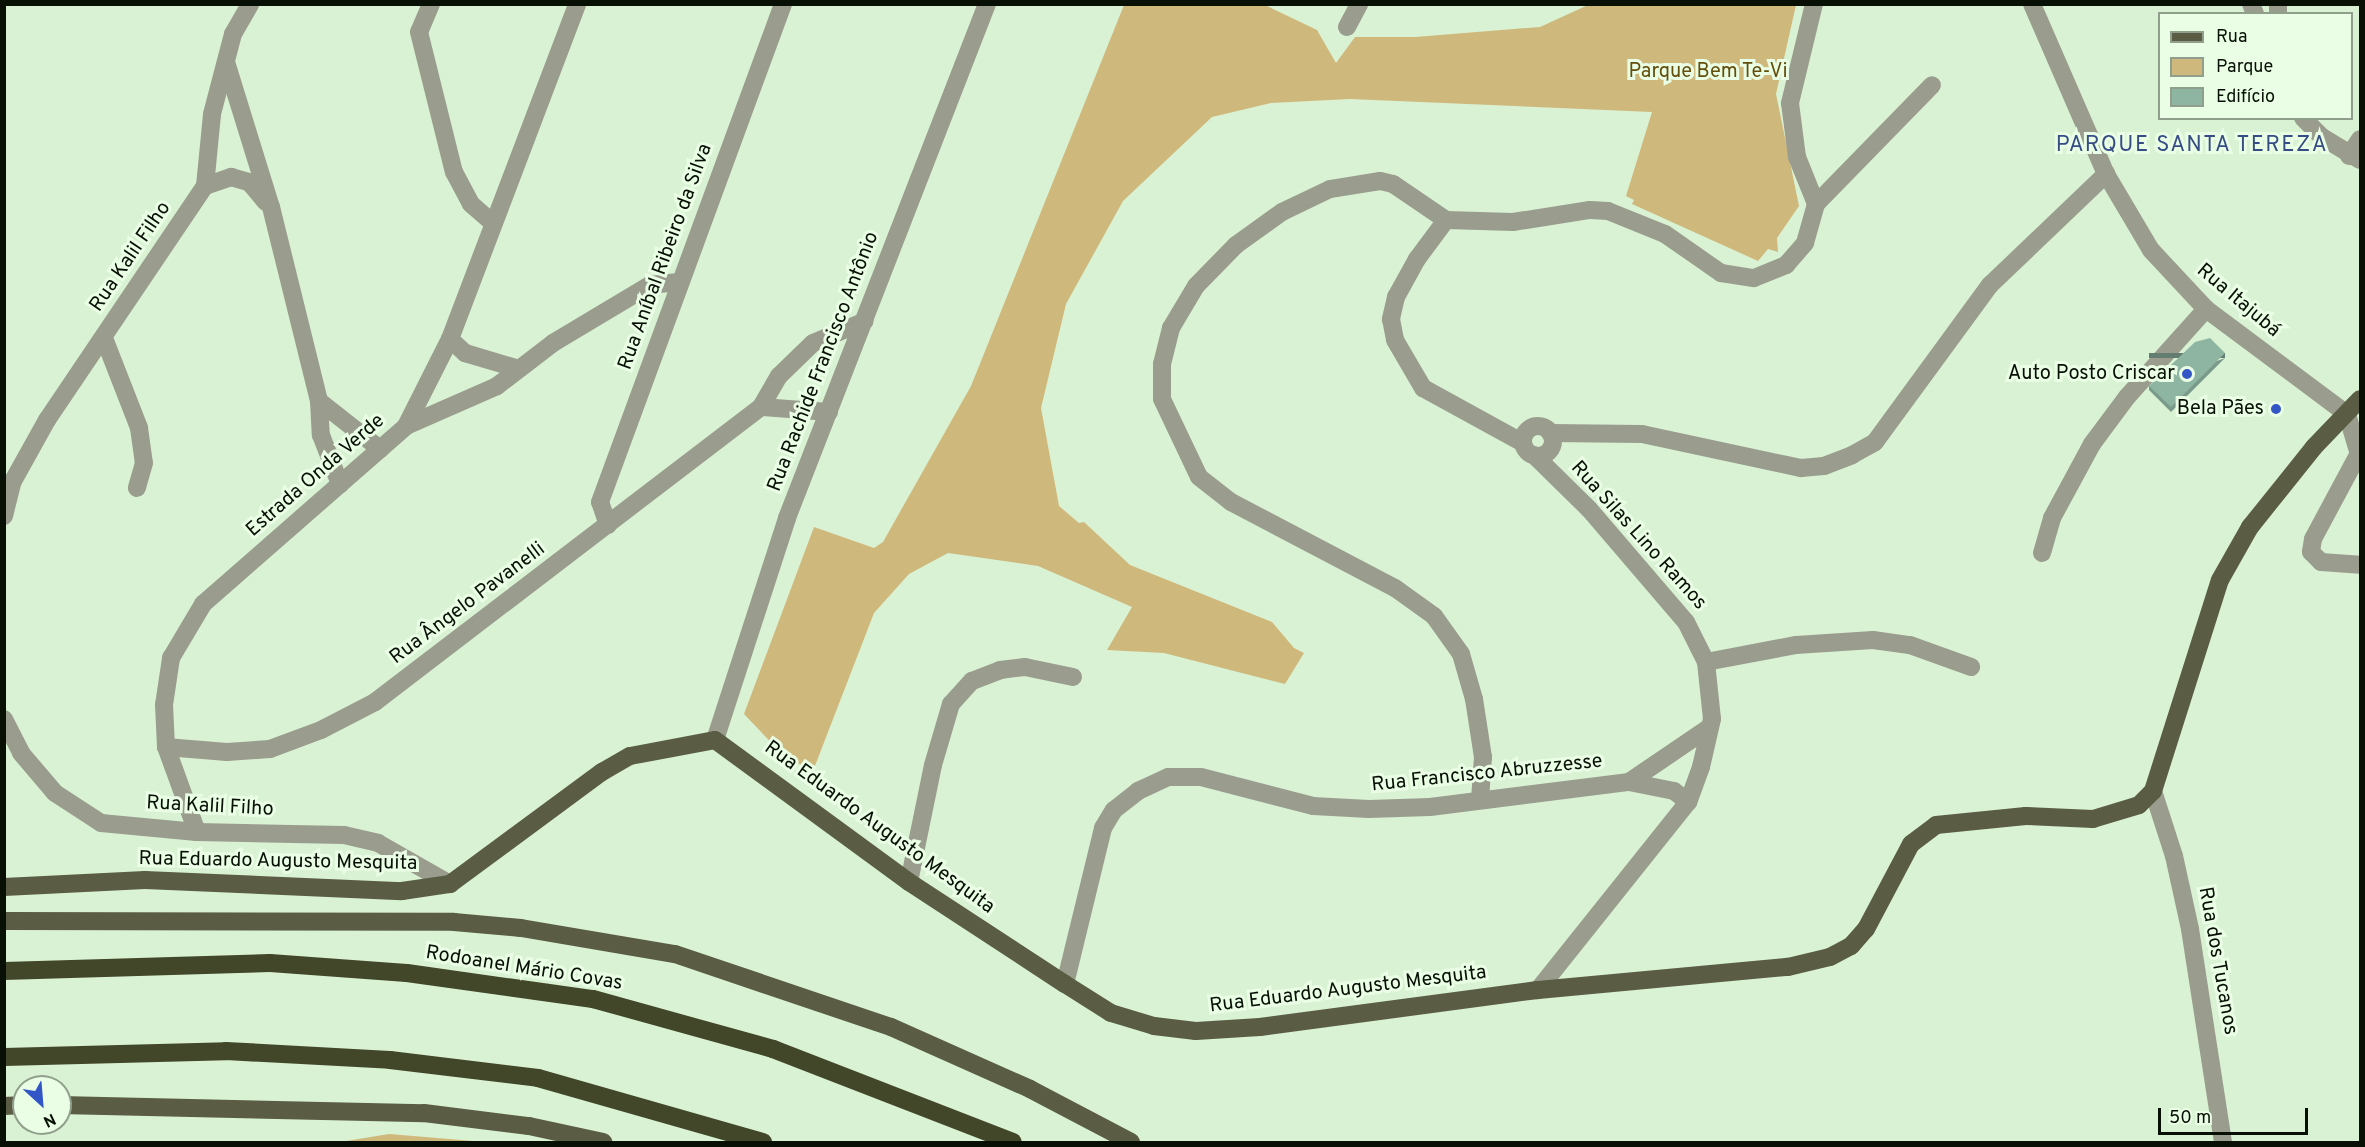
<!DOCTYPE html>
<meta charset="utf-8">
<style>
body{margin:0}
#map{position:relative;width:2365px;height:1147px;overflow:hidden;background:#daf2d4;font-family:Overpass,sans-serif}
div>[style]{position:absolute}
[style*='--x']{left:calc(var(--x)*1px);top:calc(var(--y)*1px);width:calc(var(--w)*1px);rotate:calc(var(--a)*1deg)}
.green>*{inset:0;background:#cfb87c}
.minor>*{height:18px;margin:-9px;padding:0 9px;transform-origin:9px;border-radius:9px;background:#9a9d8e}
.minor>.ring{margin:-9px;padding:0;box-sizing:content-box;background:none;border:18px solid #9a9d8e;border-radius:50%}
.major>*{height:18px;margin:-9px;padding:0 9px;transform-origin:9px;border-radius:9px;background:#5a5d43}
.highway>*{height:18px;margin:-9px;padding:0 9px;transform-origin:9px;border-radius:9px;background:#434729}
.wall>*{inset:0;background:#7a9b8b}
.shaded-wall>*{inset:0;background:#637e71;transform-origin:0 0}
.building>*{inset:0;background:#8eb4a2}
.dots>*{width:16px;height:16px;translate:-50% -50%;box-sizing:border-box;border:3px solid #eafee5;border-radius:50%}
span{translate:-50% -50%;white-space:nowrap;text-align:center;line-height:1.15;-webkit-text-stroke:6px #eafee5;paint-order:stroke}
.park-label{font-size:20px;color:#634e0c}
.street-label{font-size:20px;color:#081006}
.poi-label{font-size:20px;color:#081006}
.right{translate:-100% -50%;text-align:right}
.quarter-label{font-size:22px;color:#354c85;letter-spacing:1.5px}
.frame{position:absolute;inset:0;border:6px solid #081006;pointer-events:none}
.legend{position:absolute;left:2158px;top:12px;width:195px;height:108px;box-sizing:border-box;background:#eafee5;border:2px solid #909f8c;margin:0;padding:8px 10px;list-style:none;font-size:18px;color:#081006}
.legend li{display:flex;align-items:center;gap:12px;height:30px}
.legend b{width:30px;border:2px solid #909f8c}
.north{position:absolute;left:12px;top:1075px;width:60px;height:60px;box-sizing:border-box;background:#eafee5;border:2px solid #909f8c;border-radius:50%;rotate:154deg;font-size:16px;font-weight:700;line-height:24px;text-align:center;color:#081006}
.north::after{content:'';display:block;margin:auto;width:21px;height:27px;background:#3256c6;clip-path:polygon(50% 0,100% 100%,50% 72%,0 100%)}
.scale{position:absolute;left:2158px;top:1108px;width:150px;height:27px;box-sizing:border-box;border:3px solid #081006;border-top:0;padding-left:8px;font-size:18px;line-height:21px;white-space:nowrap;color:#081006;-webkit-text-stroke:4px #eafee5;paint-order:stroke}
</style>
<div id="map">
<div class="green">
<div style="clip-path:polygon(1124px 5px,1265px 5px,1317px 30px,1336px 63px,1355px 37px,1415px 37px,1540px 27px,1588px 5px,1796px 5px,1776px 94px,1799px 206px,1777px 238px,1778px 252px,1768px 249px,1758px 261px,1632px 204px,1634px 200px,1626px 196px,1652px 112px,1350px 99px,1271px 103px,1212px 117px,1123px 201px,1066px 304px,1041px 408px,1059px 506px,1079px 523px,1084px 522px,1130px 565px,1272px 622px,1294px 648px,1304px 653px,1285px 684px,1164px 653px,1107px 650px,1132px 607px,1038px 566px,948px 553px,909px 574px,874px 613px,813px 771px,784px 756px,744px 714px,814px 527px,874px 548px,883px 542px,971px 386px)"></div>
<div style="clip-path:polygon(389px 1134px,486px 1142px,340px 1142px)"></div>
</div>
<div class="minor">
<div style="--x:431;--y:4;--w:30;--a:113"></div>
<div style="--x:419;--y:32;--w:144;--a:76"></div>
<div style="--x:454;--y:172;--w:36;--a:62"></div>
<div style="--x:471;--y:204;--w:30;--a:41"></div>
<div style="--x:2032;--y:4;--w:185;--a:66.5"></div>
<div style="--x:2106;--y:174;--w:88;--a:59.4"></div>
<div style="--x:2151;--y:250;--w:81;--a:47"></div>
<div style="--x:2206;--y:309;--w:176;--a:36.7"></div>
<div style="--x:2347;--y:414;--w:46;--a:73.5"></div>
<div style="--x:2251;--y:4;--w:11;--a:68"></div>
<div style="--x:2278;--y:14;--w:10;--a:-90"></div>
<div style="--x:1347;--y:27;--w:26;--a:-62"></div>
<div style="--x:226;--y:62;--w:152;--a:72.8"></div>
<div style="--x:271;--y:207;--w:200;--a:76.1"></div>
<div style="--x:319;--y:401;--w:34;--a:87"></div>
<div style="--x:321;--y:435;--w:53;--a:68.8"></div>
<div style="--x:2303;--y:118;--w:27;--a:45"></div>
<div style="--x:2322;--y:137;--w:44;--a:31.2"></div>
<div style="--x:2349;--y:156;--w:20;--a:-57"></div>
<div style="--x:205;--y:186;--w:28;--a:-19"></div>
<div style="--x:231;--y:177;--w:19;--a:16"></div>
<div style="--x:249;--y:182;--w:26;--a:50"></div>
<div style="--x:1816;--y:204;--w:166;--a:-45.7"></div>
<div style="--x:1446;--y:220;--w:64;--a:-145.8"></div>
<div style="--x:1393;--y:184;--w:13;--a:-167"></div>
<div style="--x:1380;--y:181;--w:51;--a:170.9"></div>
<div style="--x:1330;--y:189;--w:53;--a:154.4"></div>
<div style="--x:1282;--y:212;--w:57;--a:144.3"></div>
<div style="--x:1236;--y:245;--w:57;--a:134.3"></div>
<div style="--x:1196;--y:286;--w:49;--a:120.8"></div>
<div style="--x:1171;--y:328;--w:37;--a:104"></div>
<div style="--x:1162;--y:364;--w:35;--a:90"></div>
<div style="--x:1162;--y:399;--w:86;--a:64.6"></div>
<div style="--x:1199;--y:477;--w:41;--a:38"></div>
<div style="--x:1231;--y:502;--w:185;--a:27.7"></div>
<div style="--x:1395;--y:588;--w:48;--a:35.7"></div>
<div style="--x:1434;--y:616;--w:47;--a:54.6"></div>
<div style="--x:1461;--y:654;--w:47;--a:73.9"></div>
<div style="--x:1474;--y:699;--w:59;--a:81.2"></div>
<div style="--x:1483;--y:757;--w:43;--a:94"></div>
<div style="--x:1446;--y:220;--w:67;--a:1.7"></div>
<div style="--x:1513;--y:222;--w:78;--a:-8.9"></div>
<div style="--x:1590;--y:210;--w:18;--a:3"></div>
<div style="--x:1608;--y:211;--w:61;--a:22"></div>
<div style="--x:1665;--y:234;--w:68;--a:34.9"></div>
<div style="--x:1721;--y:273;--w:33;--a:9"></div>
<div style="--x:1754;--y:278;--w:35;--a:-22"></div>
<div style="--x:1786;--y:265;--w:29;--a:-49"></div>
<div style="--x:1805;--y:243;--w:41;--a:-74.2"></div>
<div style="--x:1816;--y:204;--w:51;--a:-112"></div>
<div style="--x:1797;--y:157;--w:54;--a:-97.4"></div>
<div style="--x:1790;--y:103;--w:102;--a:-76.4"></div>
<div style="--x:1446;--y:220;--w:49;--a:126.6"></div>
<div style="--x:1417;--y:259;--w:43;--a:118.9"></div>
<div style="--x:1396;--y:297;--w:23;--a:103"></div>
<div style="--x:1391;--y:319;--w:21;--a:79"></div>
<div style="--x:1395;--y:340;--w:56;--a:59.7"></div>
<div style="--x:1423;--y:388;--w:114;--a:28.8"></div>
<div style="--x:104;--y:338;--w:97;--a:68.7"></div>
<div style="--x:139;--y:428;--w:35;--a:82"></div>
<div style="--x:144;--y:463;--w:26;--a:106"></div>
<div style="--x:450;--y:339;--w:21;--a:43"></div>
<div style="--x:465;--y:353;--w:56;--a:16.5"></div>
<div style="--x:319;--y:401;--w:78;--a:38.2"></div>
<div style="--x:829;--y:412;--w:68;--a:-175.8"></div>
<div style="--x:761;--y:407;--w:36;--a:-60"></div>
<div style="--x:779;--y:376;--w:47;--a:-44.1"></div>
<div style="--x:813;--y:343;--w:56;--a:-22.9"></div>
<div style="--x:406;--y:426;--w:99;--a:-23.7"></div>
<div style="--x:497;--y:386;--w:71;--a:-37.5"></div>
<div style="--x:553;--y:343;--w:113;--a:-30.9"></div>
<div style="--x:650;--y:285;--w:31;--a:-6"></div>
<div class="ring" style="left:1523px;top:426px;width:12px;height:12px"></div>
<div style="--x:1550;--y:433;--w:92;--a:0.6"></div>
<div style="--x:1642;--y:434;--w:163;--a:12.1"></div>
<div style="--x:1801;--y:468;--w:23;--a:-5"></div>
<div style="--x:1824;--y:466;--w:30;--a:-21"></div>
<div style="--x:1852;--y:455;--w:26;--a:-29"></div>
<div style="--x:1875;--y:442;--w:195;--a:-53.8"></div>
<div style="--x:1990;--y:285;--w:161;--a:-43.7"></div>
<div style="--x:1534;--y:455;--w:77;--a:44.5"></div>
<div style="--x:1589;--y:509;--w:149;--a:49.4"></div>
<div style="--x:1686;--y:622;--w:45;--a:63.4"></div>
<div style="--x:1706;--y:662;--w:57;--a:84"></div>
<div style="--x:1712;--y:719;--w:49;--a:102.9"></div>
<div style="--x:1701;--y:767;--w:37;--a:110"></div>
<div style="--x:1688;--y:802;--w:241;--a:128.6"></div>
<div style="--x:2358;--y:455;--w:95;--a:118.2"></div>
<div style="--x:2313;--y:539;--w:13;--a:99"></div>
<div style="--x:2311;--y:552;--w:14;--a:45"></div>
<div style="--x:2321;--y:562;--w:39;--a:4"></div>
<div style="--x:4;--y:516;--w:36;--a:-76"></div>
<div style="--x:13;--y:481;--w:70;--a:-60.9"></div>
<div style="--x:47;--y:420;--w:282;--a:-56"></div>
<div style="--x:205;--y:186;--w:72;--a:-84.4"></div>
<div style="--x:212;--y:114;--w:83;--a:-75.3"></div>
<div style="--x:233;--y:34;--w:34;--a:-60"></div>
<div style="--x:608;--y:525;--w:24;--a:-109"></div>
<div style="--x:600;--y:502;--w:531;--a:-69.82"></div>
<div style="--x:2042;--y:553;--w:36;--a:-74"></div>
<div style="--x:2052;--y:518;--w:84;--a:-61.6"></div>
<div style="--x:2092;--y:444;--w:59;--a:-53.3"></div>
<div style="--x:2127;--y:397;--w:118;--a:-48.1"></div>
<div style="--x:1706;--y:662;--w:92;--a:-10.7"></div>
<div style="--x:1796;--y:645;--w:77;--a:-3.7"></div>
<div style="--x:1873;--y:640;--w:37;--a:8"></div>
<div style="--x:1910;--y:645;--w:65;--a:19.8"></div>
<div style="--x:4;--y:719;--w:38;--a:63"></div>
<div style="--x:21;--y:753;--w:52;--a:49.6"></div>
<div style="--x:55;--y:793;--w:55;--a:33.1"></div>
<div style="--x:101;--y:823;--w:96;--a:5.4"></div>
<div style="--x:197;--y:832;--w:147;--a:1.2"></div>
<div style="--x:344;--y:835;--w:35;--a:13"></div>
<div style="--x:378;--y:843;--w:83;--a:29.7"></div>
<div style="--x:715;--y:740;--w:233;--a:-72"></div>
<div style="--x:787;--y:518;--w:552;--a:-68.74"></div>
<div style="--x:166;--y:747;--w:61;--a:4.7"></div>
<div style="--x:227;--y:752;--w:43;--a:-4"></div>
<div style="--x:270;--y:749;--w:54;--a:-20.4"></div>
<div style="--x:321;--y:730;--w:61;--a:-27.4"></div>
<div style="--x:375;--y:702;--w:486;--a:-37.4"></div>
<div style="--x:1629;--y:782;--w:98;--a:-34.2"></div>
<div style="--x:2153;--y:791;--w:68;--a:72.1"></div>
<div style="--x:2174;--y:856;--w:75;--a:77.6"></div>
<div style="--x:2190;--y:929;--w:216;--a:81.2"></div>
<div style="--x:197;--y:832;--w:90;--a:-110"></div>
<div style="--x:166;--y:747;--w:42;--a:-92.7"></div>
<div style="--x:164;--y:705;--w:48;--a:-81.5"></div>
<div style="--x:171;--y:658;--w:63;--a:-59.3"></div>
<div style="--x:203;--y:604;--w:270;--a:-41.2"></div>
<div style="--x:406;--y:426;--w:97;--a:-63.2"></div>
<div style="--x:450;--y:339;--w:358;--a:-69.2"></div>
<div style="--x:909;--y:882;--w:119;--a:-78.4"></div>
<div style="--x:933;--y:765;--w:64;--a:-73.6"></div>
<div style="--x:951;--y:704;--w:31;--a:-48"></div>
<div style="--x:972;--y:681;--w:30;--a:-21"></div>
<div style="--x:1000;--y:670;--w:25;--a:-7"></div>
<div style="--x:1025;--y:667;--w:49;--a:11.8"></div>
<div style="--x:1065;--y:984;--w:161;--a:-76.3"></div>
<div style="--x:1103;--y:828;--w:21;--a:-59"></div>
<div style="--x:1114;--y:810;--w:31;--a:-38"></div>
<div style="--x:1138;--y:791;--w:33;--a:-25"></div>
<div style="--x:1168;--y:777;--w:33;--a:0"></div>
<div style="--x:1201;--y:777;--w:116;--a:14.5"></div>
<div style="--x:1313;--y:806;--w:56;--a:3.1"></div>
<div style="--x:1369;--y:809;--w:61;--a:-1.9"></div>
<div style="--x:1430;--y:807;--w:201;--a:-7.2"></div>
<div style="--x:1629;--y:782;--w:46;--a:11.3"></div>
<div style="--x:1674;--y:791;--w:18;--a:38"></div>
</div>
<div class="major">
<div style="--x:4;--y:887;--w:141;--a:-2.8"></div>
<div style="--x:145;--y:880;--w:257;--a:2.5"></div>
<div style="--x:402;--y:891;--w:49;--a:-8.3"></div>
<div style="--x:450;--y:884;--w:189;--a:-36.4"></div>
<div style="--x:602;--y:772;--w:32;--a:-30"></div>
<div style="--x:630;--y:756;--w:86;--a:-10.7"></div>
<div style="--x:715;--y:740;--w:240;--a:36.2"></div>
<div style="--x:909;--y:882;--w:186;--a:33.2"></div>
<div style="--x:1065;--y:984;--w:54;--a:32.2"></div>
<div style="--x:1111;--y:1013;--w:45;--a:16.8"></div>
<div style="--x:1154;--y:1026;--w:42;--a:6.8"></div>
<div style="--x:1196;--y:1031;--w:64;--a:-3.6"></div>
<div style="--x:1260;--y:1027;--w:280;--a:-7.6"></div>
<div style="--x:1538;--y:990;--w:251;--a:-5.3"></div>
<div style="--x:1788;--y:967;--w:43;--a:-13.4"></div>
<div style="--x:1830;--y:957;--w:24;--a:-28"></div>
<div style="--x:1851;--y:946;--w:23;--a:-49"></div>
<div style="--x:1866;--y:929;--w:96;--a:-62.1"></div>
<div style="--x:1911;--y:844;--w:31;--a:-37"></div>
<div style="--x:1936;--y:825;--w:90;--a:-5.7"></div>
<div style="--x:2026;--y:816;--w:67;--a:2.6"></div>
<div style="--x:2093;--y:819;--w:48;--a:-16.9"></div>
<div style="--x:2139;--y:805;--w:20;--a:-45"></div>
<div style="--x:2153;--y:791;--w:221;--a:-72.4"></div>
<div style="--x:2220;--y:580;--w:61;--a:-60.5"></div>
<div style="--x:2250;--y:527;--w:102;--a:-51.3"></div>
<div style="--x:2314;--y:447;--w:66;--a:-46.2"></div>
<div style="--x:4;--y:921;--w:450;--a:0.1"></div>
<div style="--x:454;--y:922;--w:67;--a:5.1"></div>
<div style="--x:521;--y:928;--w:156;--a:9.6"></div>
<div style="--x:675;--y:954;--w:228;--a:18.7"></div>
<div style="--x:891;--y:1027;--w:152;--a:24"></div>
<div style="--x:1030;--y:1089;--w:114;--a:27.7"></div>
<div style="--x:60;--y:1105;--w:364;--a:1.3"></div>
<div style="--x:424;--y:1113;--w:106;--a:7.1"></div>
<div style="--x:529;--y:1126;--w:76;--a:12.2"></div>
<div style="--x:4;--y:1106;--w:20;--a:-3"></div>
</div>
<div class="highway">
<div style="--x:4;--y:971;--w:266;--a:-1.7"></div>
<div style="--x:270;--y:963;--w:137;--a:4.2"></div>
<div style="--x:407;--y:973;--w:188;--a:8"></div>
<div style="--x:593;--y:999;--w:187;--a:15.5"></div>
<div style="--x:773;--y:1049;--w:257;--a:21.2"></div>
<div style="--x:4;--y:1057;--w:222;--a:-1.5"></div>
<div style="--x:226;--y:1051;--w:164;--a:3.1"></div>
<div style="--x:390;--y:1060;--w:149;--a:6.9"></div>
<div style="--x:538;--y:1078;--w:234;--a:15.9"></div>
</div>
<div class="wall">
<div style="clip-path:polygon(2225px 358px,2171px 412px,2149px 390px,2149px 386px)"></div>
</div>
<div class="shaded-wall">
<div style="left:2225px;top:353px;width:5px;height:76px;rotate:90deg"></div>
</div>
<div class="building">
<div style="clip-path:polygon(2210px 338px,2225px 353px,2171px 407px,2149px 386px,2195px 342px)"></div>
</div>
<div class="dots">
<div style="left:2187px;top:374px;background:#3256c6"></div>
<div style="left:2276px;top:409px;background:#3256c6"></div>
</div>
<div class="park-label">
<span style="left:1708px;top:72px">Parque Bem Te-Vi</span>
</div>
<div class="street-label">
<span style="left:131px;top:257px;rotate:-56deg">Rua Kalil Filho</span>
<span style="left:666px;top:257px;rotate:-70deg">Rua Aníbal Ribeiro da Silva</span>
<span style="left:2238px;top:301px;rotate:40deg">Rua Itajubá</span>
<span style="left:824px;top:362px;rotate:-69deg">Rua Rachide Francisco Antônio</span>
<span style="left:316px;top:476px;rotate:-41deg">Estrada Onda Verde</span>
<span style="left:1638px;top:536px;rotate:48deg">Rua Silas Lino Ramos</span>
<span style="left:468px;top:604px;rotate:-37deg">Rua Ângelo Pavanelli</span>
<span style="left:1487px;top:774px;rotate:-6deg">Rua Francisco Abruzzesse</span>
<span style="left:210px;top:807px;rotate:3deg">Rua Kalil Filho</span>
<span style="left:879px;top:828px;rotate:36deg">Rua Eduardo Augusto Mesquita</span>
<span style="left:278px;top:862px;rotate:1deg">Rua Eduardo Augusto Mesquita</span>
<span style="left:2217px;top:961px;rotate:80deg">Rua dos Tucanos</span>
<span style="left:524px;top:969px;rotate:9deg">Rodoanel Mário Covas</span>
<span style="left:1348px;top:990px;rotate:-7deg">Rua Eduardo Augusto Mesquita</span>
</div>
<div class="poi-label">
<span class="right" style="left:2175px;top:374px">Auto Posto Criscar</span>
<span class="right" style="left:2264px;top:409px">Bela Pães</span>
</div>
<div class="quarter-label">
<span style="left:2192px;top:146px">PARQUE SANTA TEREZA</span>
</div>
<div class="frame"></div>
<ul class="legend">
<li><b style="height:8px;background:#5a5d43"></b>Rua</li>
<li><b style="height:16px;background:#cfb87c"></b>Parque</li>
<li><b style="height:16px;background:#8eb4a2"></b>Edifício</li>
</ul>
<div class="north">N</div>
<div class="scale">50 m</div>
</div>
